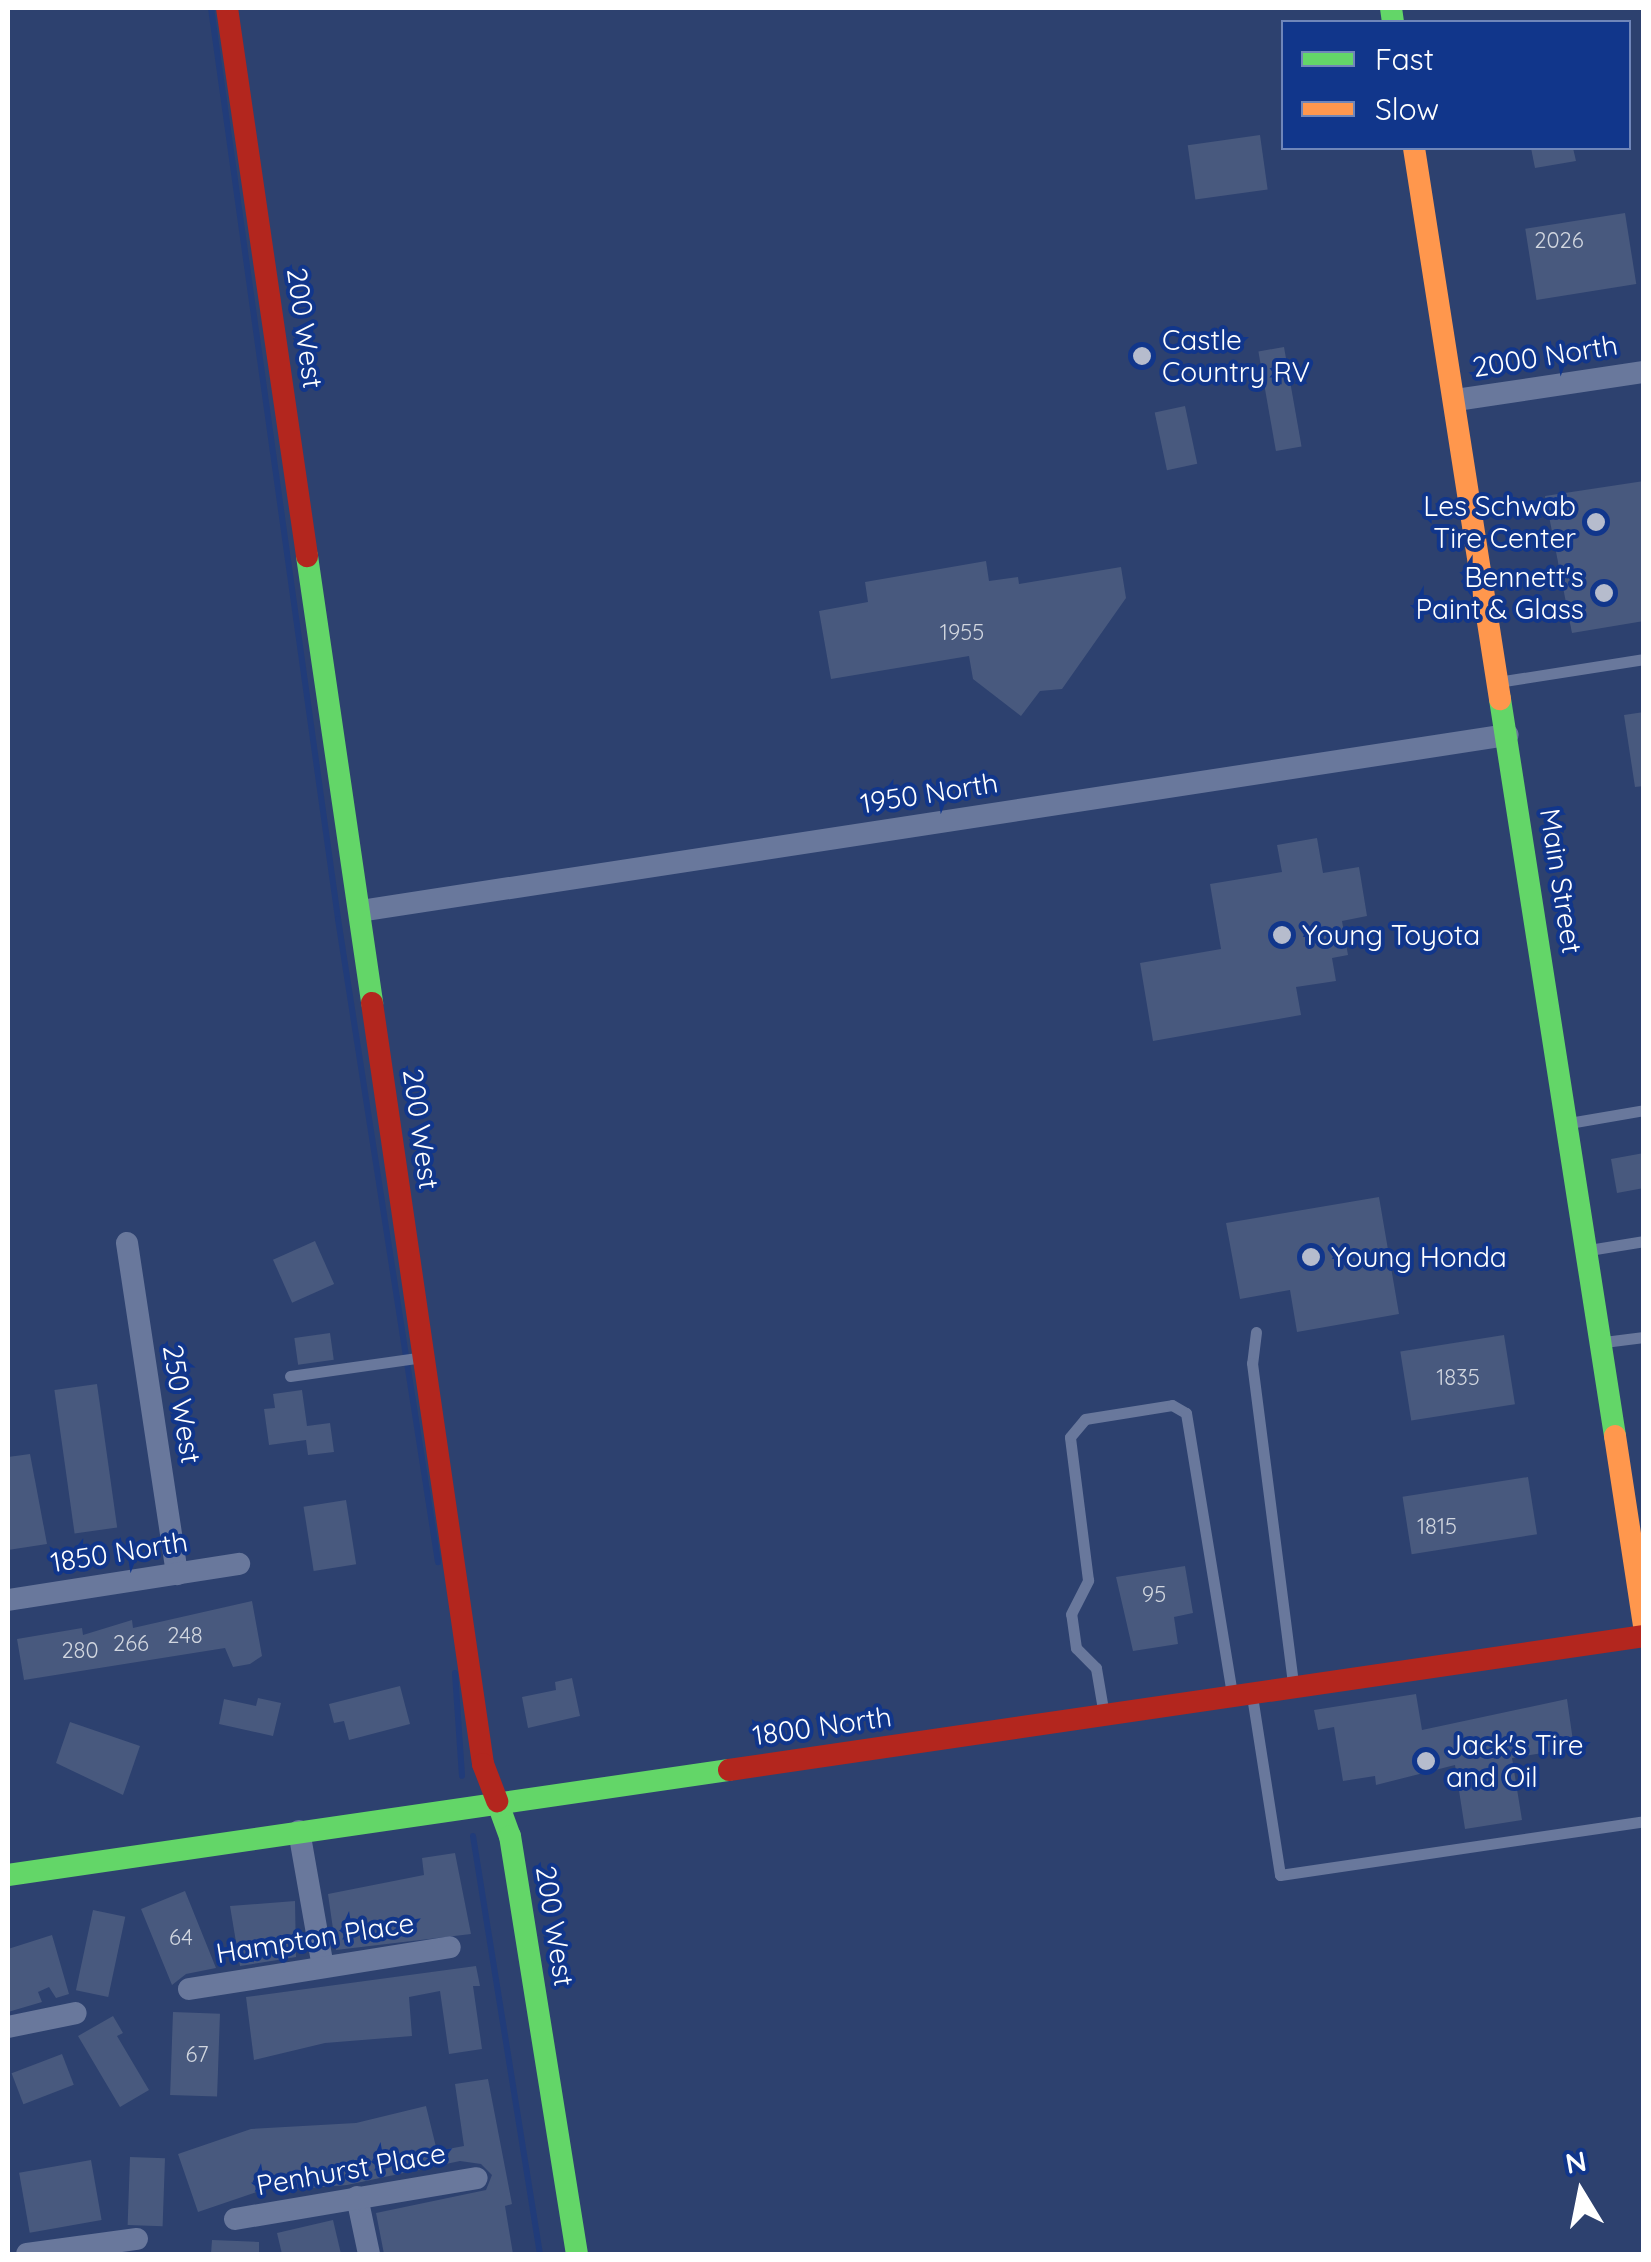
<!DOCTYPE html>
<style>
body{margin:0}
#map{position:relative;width:1651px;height:2262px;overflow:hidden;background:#2d416f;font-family:Quicksand,sans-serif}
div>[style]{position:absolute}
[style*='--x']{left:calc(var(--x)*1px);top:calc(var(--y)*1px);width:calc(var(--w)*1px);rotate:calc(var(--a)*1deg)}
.stream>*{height:6px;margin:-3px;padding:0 3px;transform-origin:3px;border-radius:3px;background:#213c7a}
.building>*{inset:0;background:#48597e;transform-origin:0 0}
.lane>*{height:11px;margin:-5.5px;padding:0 5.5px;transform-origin:5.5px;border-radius:5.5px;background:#69789c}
.street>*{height:22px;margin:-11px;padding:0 11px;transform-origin:11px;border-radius:11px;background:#69789c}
.fast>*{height:22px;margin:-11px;padding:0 11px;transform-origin:11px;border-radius:11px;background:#63d668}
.slow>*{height:22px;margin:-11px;padding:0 11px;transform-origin:11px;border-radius:11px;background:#ff974d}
.jam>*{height:22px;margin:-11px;padding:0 11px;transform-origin:11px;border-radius:11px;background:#b3261e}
.dots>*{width:28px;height:28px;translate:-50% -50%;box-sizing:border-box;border:5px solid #11368b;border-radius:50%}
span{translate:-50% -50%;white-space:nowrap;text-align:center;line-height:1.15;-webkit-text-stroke:8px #11368b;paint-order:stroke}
.number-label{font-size:22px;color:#d1d6df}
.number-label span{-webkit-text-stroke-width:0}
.street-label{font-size:28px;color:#fff}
.poi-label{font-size:28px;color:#fff}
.left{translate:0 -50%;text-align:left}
.right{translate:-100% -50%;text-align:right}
.frame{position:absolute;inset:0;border:10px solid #fff;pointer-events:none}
.legend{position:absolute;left:1281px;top:20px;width:350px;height:130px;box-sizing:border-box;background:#11368b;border:2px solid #7086b9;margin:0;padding:12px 18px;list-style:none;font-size:30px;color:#fff}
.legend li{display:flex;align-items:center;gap:20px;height:50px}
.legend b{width:50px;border:2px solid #7086b9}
.north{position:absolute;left:1531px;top:2142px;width:100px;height:100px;-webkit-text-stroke:8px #11368b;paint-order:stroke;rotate:350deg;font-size:28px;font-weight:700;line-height:40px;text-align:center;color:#fff}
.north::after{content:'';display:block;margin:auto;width:35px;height:45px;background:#fff;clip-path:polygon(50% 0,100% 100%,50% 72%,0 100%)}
</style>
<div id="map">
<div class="stream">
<div style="--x:211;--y:8;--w:920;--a:82.06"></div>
<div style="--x:338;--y:919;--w:651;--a:81.16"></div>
<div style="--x:455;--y:1673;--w:103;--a:86.1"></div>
<div style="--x:473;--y:1836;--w:423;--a:80.9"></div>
</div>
<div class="building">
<div style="left:1260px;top:135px;width:55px;height:73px;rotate:82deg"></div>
<div style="clip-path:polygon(1531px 148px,1573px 148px,1576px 161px,1535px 168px)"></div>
<div style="left:1625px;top:213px;width:72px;height:101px;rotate:81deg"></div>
<div style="left:1284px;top:347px;width:101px;height:26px;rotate:80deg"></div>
<div style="left:1185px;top:406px;width:59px;height:31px;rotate:78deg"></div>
<div style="clip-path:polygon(1644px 481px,1644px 621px,1572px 633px,1545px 496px)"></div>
<div style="clip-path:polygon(986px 561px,989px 581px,1018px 577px,1019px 584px,1121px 567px,1126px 598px,1062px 689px,1040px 691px,1021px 716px,973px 679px,969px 656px,831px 679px,819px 611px,868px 602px,865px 582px)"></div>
<div style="clip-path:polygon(1644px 712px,1644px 786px,1635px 787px,1624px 715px)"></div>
<div style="clip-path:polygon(1317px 838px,1323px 873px,1359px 867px,1367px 916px,1342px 921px,1348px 955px,1332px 958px,1336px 981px,1296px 987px,1301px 1015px,1153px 1041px,1140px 963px,1221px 949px,1210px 884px,1282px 872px,1277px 845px)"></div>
<div style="clip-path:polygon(1644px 1153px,1644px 1188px,1617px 1193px,1611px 1159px)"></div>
<div style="clip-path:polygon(1379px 1197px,1399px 1314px,1297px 1332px,1290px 1290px,1240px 1299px,1226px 1223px)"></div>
<div style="left:315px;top:1241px;width:47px;height:46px;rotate:66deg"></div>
<div style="left:330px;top:1333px;width:27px;height:36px;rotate:82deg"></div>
<div style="left:1504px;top:1335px;width:70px;height:105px;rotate:81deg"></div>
<div style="left:97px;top:1384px;width:145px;height:43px;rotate:82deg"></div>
<div style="clip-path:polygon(302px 1390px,307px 1426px,330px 1423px,334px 1452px,308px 1455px,306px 1440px,269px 1445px,264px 1409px,275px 1408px,273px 1394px)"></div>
<div style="clip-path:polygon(30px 1454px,47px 1544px,8px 1550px,8px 1457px)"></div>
<div style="left:1528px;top:1477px;width:58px;height:127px;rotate:81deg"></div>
<div style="left:346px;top:1500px;width:65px;height:43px;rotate:81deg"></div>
<div style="clip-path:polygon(1185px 1566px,1193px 1613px,1174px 1617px,1178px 1644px,1133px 1651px,1116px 1577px)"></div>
<div style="clip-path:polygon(252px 1601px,262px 1656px,250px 1664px,233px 1667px,225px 1648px,24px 1680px,17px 1639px,82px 1628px,83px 1635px,132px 1620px,133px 1628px)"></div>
<div style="clip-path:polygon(572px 1678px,580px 1716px,528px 1728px,522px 1697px,556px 1690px,555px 1682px)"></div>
<div style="clip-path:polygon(400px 1686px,410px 1724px,349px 1740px,344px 1721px,334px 1723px,329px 1704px)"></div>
<div style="clip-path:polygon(1416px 1694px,1422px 1730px,1567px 1699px,1574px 1748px,1512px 1758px,1522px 1820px,1465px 1829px,1455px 1765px,1376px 1785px,1375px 1776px,1343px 1781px,1334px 1727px,1318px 1730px,1314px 1710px)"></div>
<div style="clip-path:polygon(258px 1698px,281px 1703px,273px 1736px,219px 1724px,224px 1699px,256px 1706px)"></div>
<div style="clip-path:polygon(70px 1722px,140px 1746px,123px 1795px,56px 1763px)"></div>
<div style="clip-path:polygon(455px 1853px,471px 1934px,336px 1950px,328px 1894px,424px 1875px,422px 1858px)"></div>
<div style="clip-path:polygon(185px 1891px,216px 1968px,186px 1974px,172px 1985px,141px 1909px)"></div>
<div style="clip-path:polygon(295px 1901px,296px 1957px,240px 1966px,230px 1906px)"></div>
<div style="left:93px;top:1910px;width:33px;height:82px;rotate:12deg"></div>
<div style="clip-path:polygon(52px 1935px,69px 1994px,56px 1998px,49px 1987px,38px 1992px,42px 2002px,8px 2012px,8px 1949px)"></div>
<div style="clip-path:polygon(476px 1966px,480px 1986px,473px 1986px,482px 2049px,449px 2054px,440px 1991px,409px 1997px,412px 2036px,325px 2043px,254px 2060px,246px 1997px)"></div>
<div style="left:173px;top:2012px;width:47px;height:83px;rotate:2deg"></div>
<div style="clip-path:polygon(113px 2016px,123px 2033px,117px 2036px,149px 2090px,120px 2107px,78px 2036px)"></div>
<div style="left:62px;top:2054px;width:33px;height:54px;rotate:69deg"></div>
<div style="clip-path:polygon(488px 2079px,512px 2204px,505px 2206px,513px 2254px,384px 2254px,376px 2213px,486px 2190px,492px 2175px,481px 2164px,460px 2161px,347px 2185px,275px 2191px,274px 2186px,198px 2212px,178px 2154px,251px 2129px,356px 2123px,426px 2106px,437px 2151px,464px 2146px,455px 2084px)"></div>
<div style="left:130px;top:2157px;width:35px;height:68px;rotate:2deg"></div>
<div style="left:91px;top:2160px;width:61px;height:73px;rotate:80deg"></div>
<div style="clip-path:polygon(333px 2220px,341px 2254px,282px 2254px,277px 2233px)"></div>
<div style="clip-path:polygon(212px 2240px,259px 2242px,259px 2254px,211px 2254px)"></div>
</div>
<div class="lane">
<div style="--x:1504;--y:681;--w:142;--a:-8.9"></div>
<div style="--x:1569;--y:1123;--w:76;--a:-9.8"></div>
<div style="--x:1589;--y:1250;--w:56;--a:-9.3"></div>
<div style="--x:1256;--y:1332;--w:31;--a:97"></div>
<div style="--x:1252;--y:1363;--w:324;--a:82.7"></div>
<div style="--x:1604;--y:1342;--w:40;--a:-7.1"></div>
<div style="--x:290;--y:1376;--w:134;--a:-8.1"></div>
<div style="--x:1252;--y:1696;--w:181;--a:81.1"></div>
<div style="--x:1280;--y:1875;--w:368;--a:-8.4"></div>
<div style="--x:1104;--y:1715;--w:48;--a:-99.7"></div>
<div style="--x:1096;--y:1668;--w:28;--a:-135"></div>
<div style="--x:1076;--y:1648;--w:34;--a:-98"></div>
<div style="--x:1071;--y:1614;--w:38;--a:-63"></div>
<div style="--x:1088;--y:1580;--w:144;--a:-97.2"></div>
<div style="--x:1070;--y:1437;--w:23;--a:-50"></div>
<div style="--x:1085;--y:1419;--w:88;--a:-9.1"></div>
<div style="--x:1172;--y:1405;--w:16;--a:30"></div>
<div style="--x:1186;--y:1413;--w:286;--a:80.7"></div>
</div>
<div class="street">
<div style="--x:1456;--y:400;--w:190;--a:-8.5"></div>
<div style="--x:360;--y:911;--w:1161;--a:-8.72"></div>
<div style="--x:127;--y:1243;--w:335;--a:81.4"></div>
<div style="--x:8;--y:1600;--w:234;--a:-8.9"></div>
<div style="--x:299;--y:1831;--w:138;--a:80"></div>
<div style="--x:189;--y:1989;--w:264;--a:-9.1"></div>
<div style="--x:8;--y:2027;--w:69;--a:-11.6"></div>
<div style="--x:357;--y:2197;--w:58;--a:78.1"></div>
<div style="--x:235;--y:2219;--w:245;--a:-9.6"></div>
<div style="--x:27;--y:2254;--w:111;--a:-7.8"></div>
</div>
<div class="fast">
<div style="--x:1391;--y:8;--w:14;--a:82"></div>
<div style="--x:307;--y:556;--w:452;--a:81.7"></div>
<div style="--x:1500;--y:699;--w:746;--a:81.13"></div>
<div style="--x:497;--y:1801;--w:37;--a:70"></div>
<div style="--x:510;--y:1836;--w:423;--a:80.9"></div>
<div style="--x:8;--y:1875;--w:729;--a:-8.29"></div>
</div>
<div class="slow">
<div style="--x:1414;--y:148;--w:558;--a:81.13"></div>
<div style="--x:1615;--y:1436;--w:191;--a:81.3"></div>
</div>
<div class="jam">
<div style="--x:227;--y:8;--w:554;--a:81.69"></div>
<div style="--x:372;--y:1003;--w:769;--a:81.7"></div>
<div style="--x:483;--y:1764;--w:40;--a:69"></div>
<div style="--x:729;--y:1770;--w:925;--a:-8.33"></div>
</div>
<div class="dots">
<div style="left:1142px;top:356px;background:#b6bccd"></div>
<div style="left:1596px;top:522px;background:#b6bccd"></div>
<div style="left:1604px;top:593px;background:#b6bccd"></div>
<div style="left:1282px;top:935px;background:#b6bccd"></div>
<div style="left:1311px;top:1257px;background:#b6bccd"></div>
<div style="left:1426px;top:1761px;background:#b6bccd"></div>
</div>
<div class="number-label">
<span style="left:1559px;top:241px">2026</span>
<span style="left:962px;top:633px">1955</span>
<span style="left:1458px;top:1378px">1835</span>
<span style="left:1437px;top:1527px">1815</span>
<span style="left:1154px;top:1595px">95</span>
<span style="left:185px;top:1636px">248</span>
<span style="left:131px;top:1644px">266</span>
<span style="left:80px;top:1651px">280</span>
<span style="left:181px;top:1938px">64</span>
<span style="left:197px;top:2055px">67</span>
</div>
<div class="street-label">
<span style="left:305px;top:328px;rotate:82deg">200 West</span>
<span style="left:1545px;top:356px;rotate:-9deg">2000 North</span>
<span style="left:929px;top:793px;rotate:-9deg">1950 North</span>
<span style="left:1561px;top:881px;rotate:81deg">Main Street</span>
<span style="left:421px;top:1129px;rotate:82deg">200 West</span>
<span style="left:182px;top:1404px;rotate:81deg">250 West</span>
<span style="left:119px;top:1552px;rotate:-9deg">1850 North</span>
<span style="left:822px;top:1726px;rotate:-8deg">1800 North</span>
<span style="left:555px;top:1926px;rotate:81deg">200 West</span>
<span style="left:315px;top:1938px;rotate:-9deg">Hampton Place</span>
<span style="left:351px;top:2169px;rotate:-10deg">Penhurst Place</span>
</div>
<div class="poi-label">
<span class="left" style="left:1162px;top:356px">Castle<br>Country RV</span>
<span class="right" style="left:1576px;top:522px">Les Schwab<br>Tire Center</span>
<span class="right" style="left:1584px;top:593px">Bennett's<br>Paint &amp; Glass</span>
<span class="left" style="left:1302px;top:935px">Young Toyota</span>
<span class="left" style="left:1331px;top:1257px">Young Honda</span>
<span class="left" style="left:1446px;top:1761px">Jack's Tire<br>and Oil</span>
</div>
<div class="frame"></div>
<ul class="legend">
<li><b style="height:12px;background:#63d668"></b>Fast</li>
<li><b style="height:12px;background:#ff974d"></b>Slow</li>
</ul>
<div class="north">N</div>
</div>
